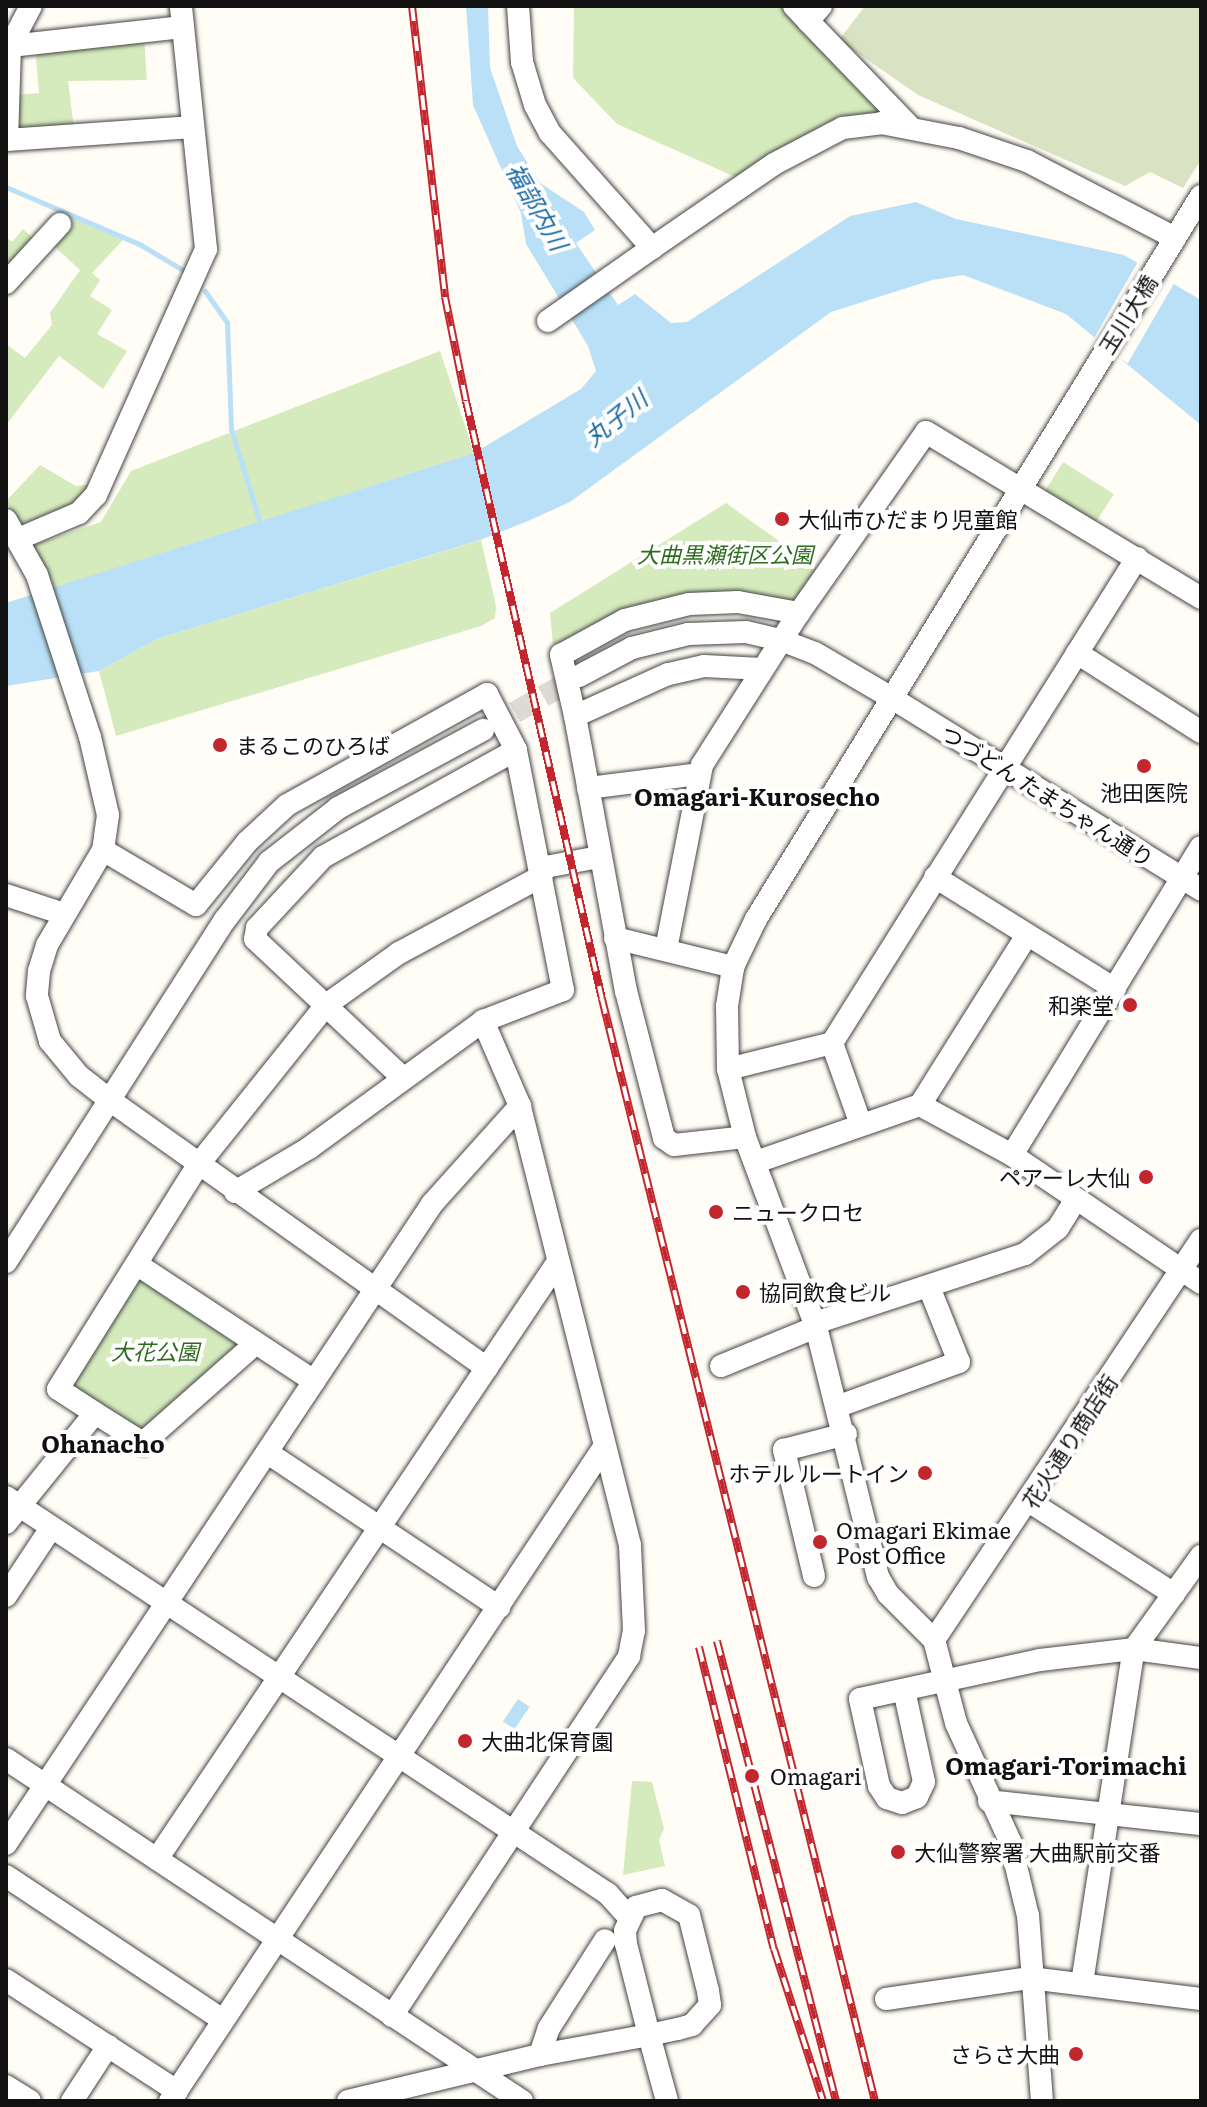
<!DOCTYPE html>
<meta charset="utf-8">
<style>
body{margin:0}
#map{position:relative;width:1207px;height:2107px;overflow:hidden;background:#fffdf5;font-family:Literata,"Noto Sans JP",serif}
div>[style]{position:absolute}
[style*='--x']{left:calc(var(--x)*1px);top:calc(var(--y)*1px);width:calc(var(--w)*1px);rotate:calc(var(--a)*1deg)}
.green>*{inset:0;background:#d5ebbd}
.cemetery>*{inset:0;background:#d9e3c4}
.water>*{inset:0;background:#b9e0f7;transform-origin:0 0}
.pier>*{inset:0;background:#fffdf5;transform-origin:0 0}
.stream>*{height:5px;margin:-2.5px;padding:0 2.5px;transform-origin:2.5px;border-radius:2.5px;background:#b9e0f7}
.minor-tunnel>*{height:22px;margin-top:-11px;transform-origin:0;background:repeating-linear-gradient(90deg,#dbdad3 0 22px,transparent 0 33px)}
.roads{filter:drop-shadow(0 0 2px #444) drop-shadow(0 0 2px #444)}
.minor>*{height:22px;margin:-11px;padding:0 11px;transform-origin:11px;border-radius:11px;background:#fff}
.rail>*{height:8px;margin-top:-4px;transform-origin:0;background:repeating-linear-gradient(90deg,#fff 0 15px,#c4262e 0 30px);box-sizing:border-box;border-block:2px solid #c4262e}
.dots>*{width:22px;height:22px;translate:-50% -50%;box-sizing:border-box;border:4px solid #fff;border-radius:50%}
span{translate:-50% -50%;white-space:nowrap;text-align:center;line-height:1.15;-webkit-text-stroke:8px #fff;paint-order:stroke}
.street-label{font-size:22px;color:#111}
.poi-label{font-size:22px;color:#111}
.left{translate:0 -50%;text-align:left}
.right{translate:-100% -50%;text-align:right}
.park-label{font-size:22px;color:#2f6b1f;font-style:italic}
.water-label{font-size:24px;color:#1768a6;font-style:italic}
.neighbourhood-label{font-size:24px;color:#111;font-weight:700}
.frame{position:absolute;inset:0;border:8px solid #111;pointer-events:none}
</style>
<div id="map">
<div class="green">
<div style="clip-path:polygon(574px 6px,790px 6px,886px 110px,839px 122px,742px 180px,617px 124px,573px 78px)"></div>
<div style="clip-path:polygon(144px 38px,147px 80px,68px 81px,74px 128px,14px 135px,16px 95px,39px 93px,35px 46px)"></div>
<div style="clip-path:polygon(61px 212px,123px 240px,92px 273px,100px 280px,90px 296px,112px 310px,97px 334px,127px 351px,103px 389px,59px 356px,6px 425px,6px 344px,25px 358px,52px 325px,50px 313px,80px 270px,54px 246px)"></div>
<div style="clip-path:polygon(23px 229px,35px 240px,6px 274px,6px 237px,12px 242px)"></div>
<div style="clip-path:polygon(440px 351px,474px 453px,56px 591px,31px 546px,101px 522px,131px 471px)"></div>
<div style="clip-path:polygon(1063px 462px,1114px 494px,1094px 525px,1048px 498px,1045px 491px)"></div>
<div style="clip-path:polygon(40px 465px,76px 486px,91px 484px,79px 505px,22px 527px,6px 501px)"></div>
<div style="clip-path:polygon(726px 503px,821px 571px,797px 603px,637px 610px,553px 645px,550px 613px)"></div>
<div style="clip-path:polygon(481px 540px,496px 606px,495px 618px,481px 626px,116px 736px,99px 671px,157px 639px)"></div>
<div style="clip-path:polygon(143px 1276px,239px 1341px,241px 1349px,138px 1433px,73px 1389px,71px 1380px,136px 1279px)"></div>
<div style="clip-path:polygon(632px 1781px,652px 1782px,664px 1829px,659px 1840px,665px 1866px,623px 1875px)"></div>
</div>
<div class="cemetery">
<div style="clip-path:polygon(865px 6px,1201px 6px,1201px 160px,1183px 188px,1150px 172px,1125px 186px,918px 95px,839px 40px)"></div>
</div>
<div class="water">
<div style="clip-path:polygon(466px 6px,488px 6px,490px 68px,517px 146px,540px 183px,584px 212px,595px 230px,576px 243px,618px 305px,635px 294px,671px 323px,687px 322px,850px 216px,916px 202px,956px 219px,1124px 255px,1201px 300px,1201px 425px,1066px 314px,963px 275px,932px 280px,831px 312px,570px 502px,528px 521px,480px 540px,157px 639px,99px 671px,6px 686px,6px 603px,474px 453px,581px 389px,596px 371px,588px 346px,526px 244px,521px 213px,473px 105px)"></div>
<div style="left:518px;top:1699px;width:14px;height:27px;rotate:34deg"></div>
</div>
<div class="pier">
<div style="left:1139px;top:260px;width:42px;height:95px;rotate:30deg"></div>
</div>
<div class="stream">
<div style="--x:6;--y:187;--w:147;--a:23.2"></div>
<div style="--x:141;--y:245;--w:49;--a:30.8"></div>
<div style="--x:205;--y:291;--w:39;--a:55"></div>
<div style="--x:227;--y:323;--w:106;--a:87.8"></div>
<div style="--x:231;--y:429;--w:102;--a:72.8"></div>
</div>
<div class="minor-tunnel">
<div style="--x:486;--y:729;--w:107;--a:-29.7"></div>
</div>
<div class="roads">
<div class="minor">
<div style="--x:31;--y:6;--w:45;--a:117.7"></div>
<div style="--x:10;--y:46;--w:94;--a:91.8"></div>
<div style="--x:7;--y:140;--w:186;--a:-4"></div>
<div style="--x:518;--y:6;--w:56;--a:85.9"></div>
<div style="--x:522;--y:62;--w:45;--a:73.2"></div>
<div style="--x:535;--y:105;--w:32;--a:62"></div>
<div style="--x:550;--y:133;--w:154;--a:48.4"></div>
<div style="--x:652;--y:248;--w:148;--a:-34.5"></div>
<div style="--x:774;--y:164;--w:78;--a:-27.6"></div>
<div style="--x:843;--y:128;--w:38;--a:-7"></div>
<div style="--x:881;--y:123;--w:79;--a:10.9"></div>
<div style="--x:959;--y:138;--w:72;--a:18.7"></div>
<div style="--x:1027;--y:161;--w:167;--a:27.5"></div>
<div style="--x:794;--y:6;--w:21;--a:47"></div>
<div style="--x:821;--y:6;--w:20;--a:131"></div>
<div style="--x:808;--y:21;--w:146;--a:46.1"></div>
<div style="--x:10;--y:46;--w:174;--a:-6.3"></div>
<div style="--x:6;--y:283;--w:80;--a:-47.5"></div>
<div style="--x:548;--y:321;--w:127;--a:-35.1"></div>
<div style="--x:6;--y:520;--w:63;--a:60.6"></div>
<div style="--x:37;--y:575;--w:170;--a:71.9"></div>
<div style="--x:90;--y:737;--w:80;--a:77"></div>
<div style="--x:108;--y:815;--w:35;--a:98"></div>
<div style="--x:103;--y:850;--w:110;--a:120.5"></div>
<div style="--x:47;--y:945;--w:27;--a:107"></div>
<div style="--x:39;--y:971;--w:25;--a:95"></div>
<div style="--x:37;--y:996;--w:47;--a:73.9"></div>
<div style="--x:50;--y:1041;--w:45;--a:50.4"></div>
<div style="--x:79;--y:1076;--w:41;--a:38"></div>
<div style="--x:111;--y:1101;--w:461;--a:35.4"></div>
<div style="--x:18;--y:539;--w:66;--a:-23.1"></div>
<div style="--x:79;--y:513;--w:25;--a:-47"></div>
<div style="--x:96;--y:495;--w:269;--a:-65.9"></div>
<div style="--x:206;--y:249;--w:244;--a:-95.9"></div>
<div style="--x:1077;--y:653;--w:147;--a:32.5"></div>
<div style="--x:762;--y:669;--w:58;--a:-177"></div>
<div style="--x:704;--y:666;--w:37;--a:167"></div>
<div style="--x:668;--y:674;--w:102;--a:155.7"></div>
<div style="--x:575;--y:716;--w:63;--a:-102.9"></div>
<div style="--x:561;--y:655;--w:73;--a:-28.7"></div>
<div style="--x:625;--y:620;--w:66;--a:-14"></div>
<div style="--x:689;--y:604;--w:49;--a:-2.3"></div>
<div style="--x:738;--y:602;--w:62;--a:10.2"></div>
<div style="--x:579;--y:676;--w:60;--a:-27.8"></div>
<div style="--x:632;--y:648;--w:58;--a:-14"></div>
<div style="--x:688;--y:634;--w:58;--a:-2"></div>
<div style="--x:746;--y:632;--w:36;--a:13"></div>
<div style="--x:781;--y:640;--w:36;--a:21"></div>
<div style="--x:815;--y:653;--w:93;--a:30.4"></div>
<div style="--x:895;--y:700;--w:360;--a:31.8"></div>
<div style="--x:575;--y:716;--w:280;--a:79.5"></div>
<div style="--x:626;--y:991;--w:152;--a:75.5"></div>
<div style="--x:664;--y:1138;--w:12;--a:35"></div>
<div style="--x:674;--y:1145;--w:71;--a:-6.4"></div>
<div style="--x:588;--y:788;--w:112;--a:-7.2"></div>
<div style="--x:103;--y:850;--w:108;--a:30.6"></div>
<div style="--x:196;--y:905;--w:81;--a:-51"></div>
<div style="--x:247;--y:842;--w:54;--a:-42.8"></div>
<div style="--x:287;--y:805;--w:229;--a:-29"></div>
<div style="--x:487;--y:694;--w:63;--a:62.6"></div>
<div style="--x:516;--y:750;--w:221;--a:151"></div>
<div style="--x:323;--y:857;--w:97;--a:132.9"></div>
<div style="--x:257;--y:928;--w:11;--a:100"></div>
<div style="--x:255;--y:939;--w:203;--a:43.2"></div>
<div style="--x:540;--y:868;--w:60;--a:-10.6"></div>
<div style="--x:935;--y:877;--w:212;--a:31.9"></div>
<div style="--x:6;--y:895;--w:61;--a:18.1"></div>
<div style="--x:615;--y:938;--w:122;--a:13.8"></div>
<div style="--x:666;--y:949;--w:187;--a:-78.9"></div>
<div style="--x:702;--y:765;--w:180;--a:-57.5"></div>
<div style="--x:799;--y:613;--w:221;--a:-54.9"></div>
<div style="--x:926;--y:432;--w:321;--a:31.1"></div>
<div style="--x:832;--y:1043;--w:84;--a:70.5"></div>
<div style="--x:728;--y:1069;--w:107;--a:-14"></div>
<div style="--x:832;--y:1043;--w:573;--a:-57.84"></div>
<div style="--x:920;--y:1105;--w:201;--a:-57.8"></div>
<div style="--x:1012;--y:1155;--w:361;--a:-58.5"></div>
<div style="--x:756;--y:1162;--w:174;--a:-19.2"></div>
<div style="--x:920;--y:1105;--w:105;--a:28.5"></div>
<div style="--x:1012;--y:1155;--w:228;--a:34.1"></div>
<div style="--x:235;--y:1192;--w:86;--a:-30.7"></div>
<div style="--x:309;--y:1148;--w:215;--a:-36.1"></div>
<div style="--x:483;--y:1021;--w:86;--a:-21.2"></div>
<div style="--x:563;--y:990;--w:245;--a:-101.1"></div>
<div style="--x:6;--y:1262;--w:406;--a:-57.4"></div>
<div style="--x:225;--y:920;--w:73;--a:-52.8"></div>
<div style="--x:269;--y:862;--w:88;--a:-38"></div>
<div style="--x:338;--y:808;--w:165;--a:-28.3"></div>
<div style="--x:138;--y:1265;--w:211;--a:33.4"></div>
<div style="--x:815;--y:1323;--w:221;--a:-18.2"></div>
<div style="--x:1025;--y:1254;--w:42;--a:-38.2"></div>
<div style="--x:1058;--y:1228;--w:34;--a:-58"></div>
<div style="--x:721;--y:1366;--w:103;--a:-22.3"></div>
<div style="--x:839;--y:1406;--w:128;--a:-20.1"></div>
<div style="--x:959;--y:1362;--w:81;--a:-111.8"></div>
<div style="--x:95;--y:1413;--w:44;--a:-147"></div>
<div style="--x:58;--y:1389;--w:264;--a:-58"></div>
<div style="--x:198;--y:1165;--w:205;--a:-51.3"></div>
<div style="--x:326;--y:1005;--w:90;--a:-35.5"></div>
<div style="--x:399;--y:953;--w:162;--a:-28.3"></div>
<div style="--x:268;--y:1453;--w:278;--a:33.7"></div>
<div style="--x:6;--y:1497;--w:721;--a:33.4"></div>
<div style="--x:608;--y:1894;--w:30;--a:48"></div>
<div style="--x:1030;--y:1502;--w:171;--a:32.6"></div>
<div style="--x:6;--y:1523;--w:141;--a:-51"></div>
<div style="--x:95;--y:1413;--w:57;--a:32"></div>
<div style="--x:143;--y:1443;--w:149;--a:-41.5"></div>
<div style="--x:814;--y:1576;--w:130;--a:-103.4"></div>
<div style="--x:784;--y:1450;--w:64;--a:-14.5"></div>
<div style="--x:6;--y:1596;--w:82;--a:-56.5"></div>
<div style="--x:934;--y:1640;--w:481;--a:-56.3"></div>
<div style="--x:904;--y:1690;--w:94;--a:77.7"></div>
<div style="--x:924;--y:1782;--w:17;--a:115"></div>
<div style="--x:917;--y:1797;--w:16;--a:158"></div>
<div style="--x:902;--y:1803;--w:16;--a:-162"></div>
<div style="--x:887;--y:1798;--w:14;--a:-124"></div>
<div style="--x:879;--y:1786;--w:89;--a:-102.3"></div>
<div style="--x:860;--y:1699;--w:184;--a:-12.2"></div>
<div style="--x:1040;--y:1660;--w:95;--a:-6.7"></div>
<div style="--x:1134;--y:1649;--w:68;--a:7.7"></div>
<div style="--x:6;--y:1759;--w:619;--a:33.54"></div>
<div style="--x:989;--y:1801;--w:213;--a:6.2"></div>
<div style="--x:6;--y:1844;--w:769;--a:-56.35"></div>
<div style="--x:432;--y:1204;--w:132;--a:-48.1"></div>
<div style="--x:157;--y:1859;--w:718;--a:-56.13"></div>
<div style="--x:6;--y:1876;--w:260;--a:33.6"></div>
<div style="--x:6;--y:1980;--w:204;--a:33"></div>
<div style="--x:1082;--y:1983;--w:338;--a:-81.2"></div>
<div style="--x:1134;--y:1649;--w:115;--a:-54.2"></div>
<div style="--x:886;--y:1999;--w:146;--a:-8.3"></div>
<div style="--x:1030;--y:1978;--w:172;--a:7"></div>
<div style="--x:392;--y:2016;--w:431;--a:-56.6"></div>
<div style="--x:629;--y:1656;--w:25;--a:-79"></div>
<div style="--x:634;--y:1631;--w:86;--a:-92.7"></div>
<div style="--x:630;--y:1545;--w:453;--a:-104.1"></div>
<div style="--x:520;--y:1106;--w:93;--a:-113.5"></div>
<div style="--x:540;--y:2055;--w:28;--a:-72"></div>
<div style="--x:549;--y:2028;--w:104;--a:-57.5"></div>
<div style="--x:6;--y:2086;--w:28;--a:32"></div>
<div style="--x:72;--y:2101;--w:66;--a:-56.8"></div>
<div style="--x:170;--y:2101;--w:785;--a:-56.43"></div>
<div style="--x:348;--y:2101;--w:197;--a:-13.5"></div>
<div style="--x:540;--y:2055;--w:111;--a:-10.4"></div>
<div style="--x:649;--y:2035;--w:30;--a:-12"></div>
<div style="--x:678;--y:2029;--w:15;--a:-16"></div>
<div style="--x:692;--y:2025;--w:27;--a:-48"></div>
<div style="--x:710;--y:2005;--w:14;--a:-98"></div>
<div style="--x:708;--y:1991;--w:78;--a:-104"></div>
<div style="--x:689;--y:1915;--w:31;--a:-151"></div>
<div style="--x:662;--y:1900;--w:27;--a:165"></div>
<div style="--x:636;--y:1907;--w:26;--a:115"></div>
<div style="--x:625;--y:1931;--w:13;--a:86"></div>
<div style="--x:626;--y:1944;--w:94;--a:75.8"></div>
<div style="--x:649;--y:2035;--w:68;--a:74.7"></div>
<div style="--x:1042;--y:2101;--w:186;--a:-94.3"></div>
<div style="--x:1028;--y:1916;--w:77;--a:-103.5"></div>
<div style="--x:1010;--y:1841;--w:130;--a:-114.6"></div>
<div style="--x:956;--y:1723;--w:86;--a:-104.8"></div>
<div style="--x:934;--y:1640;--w:65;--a:-135"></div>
<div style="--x:888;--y:1594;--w:20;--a:-120"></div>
<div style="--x:878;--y:1577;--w:258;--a:-103.9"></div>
<div style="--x:816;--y:1327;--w:203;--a:-110.5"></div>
<div style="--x:745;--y:1137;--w:70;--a:-104"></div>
<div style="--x:728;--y:1069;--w:63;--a:-90.9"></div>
<div style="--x:727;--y:1006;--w:39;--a:-81"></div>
<div style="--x:733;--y:967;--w:53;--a:-64.4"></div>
<div style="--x:756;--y:919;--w:849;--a:-58.39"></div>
</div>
</div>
<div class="rail">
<div style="--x:412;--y:6;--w:293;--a:83.5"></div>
<div style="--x:445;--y:297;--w:106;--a:78.6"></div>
<div style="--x:466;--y:401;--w:613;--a:77.19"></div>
<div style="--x:602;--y:999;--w:1135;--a:76.09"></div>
<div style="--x:717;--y:1641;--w:475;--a:75.5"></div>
<div style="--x:699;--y:1647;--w:311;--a:76.1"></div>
<div style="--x:774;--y:1949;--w:160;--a:72.1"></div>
</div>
<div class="dots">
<div style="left:782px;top:519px;background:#c4262e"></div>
<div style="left:220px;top:745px;background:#c4262e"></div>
<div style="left:1144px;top:766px;background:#c4262e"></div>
<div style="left:1130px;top:1005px;background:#c4262e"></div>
<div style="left:1146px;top:1177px;background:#c4262e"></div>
<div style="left:716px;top:1212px;background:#c4262e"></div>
<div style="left:743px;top:1292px;background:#c4262e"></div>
<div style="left:925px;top:1473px;background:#c4262e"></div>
<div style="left:820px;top:1542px;background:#c4262e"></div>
<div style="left:465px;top:1741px;background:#c4262e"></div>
<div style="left:752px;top:1776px;background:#c4262e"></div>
<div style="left:898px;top:1852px;background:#c4262e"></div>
<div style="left:1076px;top:2054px;background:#c4262e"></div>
</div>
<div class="street-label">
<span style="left:1127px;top:314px;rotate:-58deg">玉川大橋</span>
<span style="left:1048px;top:795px;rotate:32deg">つづどん たまちゃん通り</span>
<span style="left:1069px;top:1441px;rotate:-57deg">花火通り商店街</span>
</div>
<div class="poi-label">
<span class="left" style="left:798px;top:519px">大仙市ひだまり児童館</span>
<span class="left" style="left:236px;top:745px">まるこのひろば</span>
<span style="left:1144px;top:792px">池田医院</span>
<span class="right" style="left:1114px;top:1005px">和楽堂</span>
<span class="right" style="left:1130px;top:1177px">ペアーレ大仙</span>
<span class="left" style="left:732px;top:1212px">ニュークロセ</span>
<span class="left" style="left:759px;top:1292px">協同飲食ビル</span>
<span class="right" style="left:909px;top:1473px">ホテル ルートイン</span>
<span class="left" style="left:836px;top:1542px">Omagari Ekimae<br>Post Office</span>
<span class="left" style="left:481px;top:1741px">大曲北保育園</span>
<span class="left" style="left:770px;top:1776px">Omagari</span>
<span class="left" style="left:914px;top:1852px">大仙警察署 大曲駅前交番</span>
<span class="right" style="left:1060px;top:2054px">さらさ大曲</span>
</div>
<div class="park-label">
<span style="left:725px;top:554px">大曲黒瀬街区公園</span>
<span style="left:155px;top:1351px">大花公園</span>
</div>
<div class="water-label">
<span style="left:538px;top:206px;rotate:60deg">福部内川</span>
<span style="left:615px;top:417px;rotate:-39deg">丸子川</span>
</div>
<div class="neighbourhood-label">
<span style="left:757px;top:796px">Omagari-Kurosecho</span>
<span style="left:103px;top:1443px">Ohanacho</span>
<span style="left:1066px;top:1765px">Omagari-Torimachi</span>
</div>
<div class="frame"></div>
</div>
